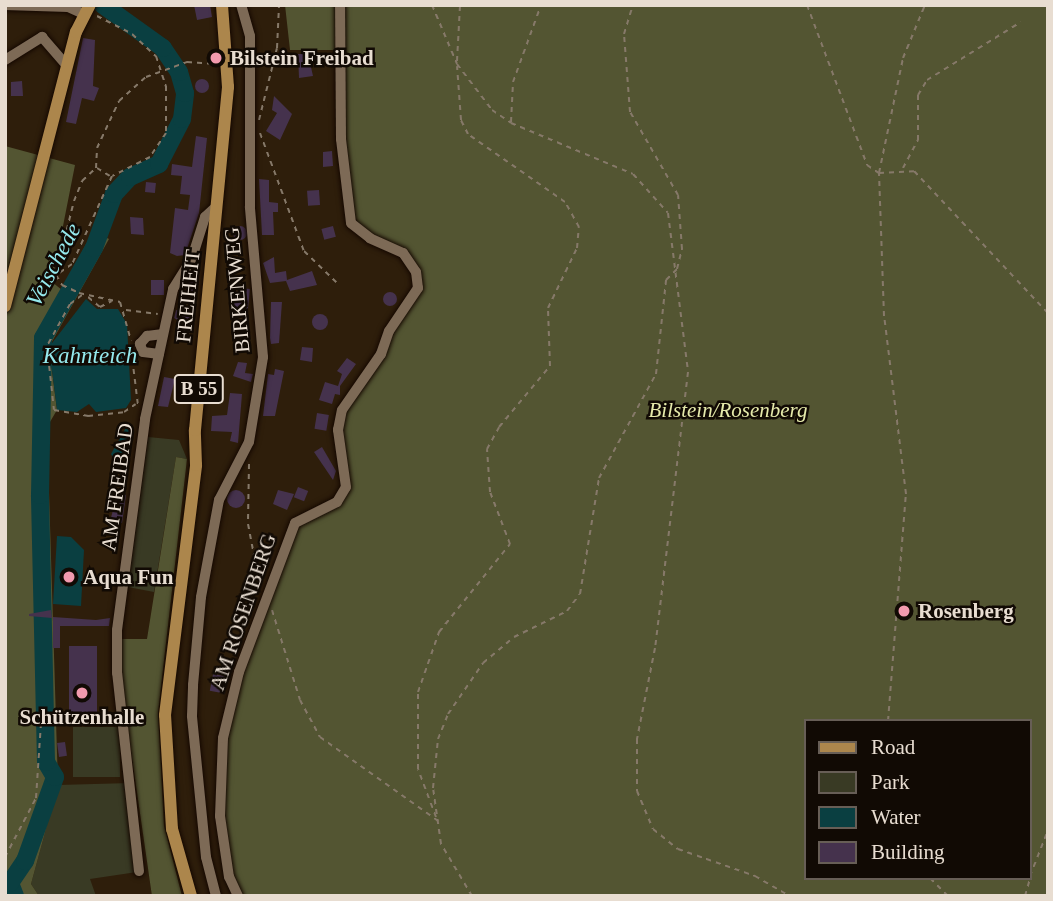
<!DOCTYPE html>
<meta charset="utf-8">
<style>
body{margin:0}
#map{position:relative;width:1053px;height:901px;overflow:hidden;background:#2e1e0b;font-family:Georgia,serif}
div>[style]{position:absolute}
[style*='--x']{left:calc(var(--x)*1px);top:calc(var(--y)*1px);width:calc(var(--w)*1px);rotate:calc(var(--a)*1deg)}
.green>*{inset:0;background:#393a24;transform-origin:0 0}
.forest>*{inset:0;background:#535532}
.water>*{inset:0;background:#0a3f41}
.river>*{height:18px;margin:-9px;padding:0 9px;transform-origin:9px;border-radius:9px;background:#0a3f41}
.building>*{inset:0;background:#45324d;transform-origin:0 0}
.round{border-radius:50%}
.path>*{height:2px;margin-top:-1px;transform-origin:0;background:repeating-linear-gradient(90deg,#867969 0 5px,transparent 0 10px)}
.roads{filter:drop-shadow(0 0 2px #150800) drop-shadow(0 0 2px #150800)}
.minor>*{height:10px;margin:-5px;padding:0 5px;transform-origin:5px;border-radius:5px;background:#7d6a56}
.major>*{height:12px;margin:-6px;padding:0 6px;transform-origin:6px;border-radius:6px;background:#ac864c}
.dots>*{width:19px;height:19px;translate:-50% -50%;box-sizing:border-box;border:4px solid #110a04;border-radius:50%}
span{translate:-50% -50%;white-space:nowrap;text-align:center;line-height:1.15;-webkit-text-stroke:5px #110a04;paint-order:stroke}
.shield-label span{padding:2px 5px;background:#110a04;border:2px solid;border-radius:5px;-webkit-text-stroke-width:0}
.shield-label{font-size:19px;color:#e8ddd1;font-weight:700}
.poi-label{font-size:21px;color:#e8ddd1;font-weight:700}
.left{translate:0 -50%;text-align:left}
.street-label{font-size:21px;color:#e8ddd1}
.park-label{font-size:21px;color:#e6eaab;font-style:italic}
.water-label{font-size:23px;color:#95e9ed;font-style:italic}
.frame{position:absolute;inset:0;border:7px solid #e8ddd1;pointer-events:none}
.legend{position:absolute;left:804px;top:719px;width:228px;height:161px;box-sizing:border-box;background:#110a04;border:2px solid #675e56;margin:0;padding:9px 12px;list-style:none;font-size:21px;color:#e8ddd1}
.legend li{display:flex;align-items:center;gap:14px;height:35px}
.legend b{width:35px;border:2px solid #675e56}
</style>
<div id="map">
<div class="green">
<div style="clip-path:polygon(148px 437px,179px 440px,187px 459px,176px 457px,154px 592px,128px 587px)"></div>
<div style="left:73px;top:727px;width:47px;height:50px"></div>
<div style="clip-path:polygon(131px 783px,137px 872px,90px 879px,96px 896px,39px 896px,31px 884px,58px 785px)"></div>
</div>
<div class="forest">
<div style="clip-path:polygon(evenodd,285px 5px,1048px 5px,1048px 896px,238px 896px,225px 857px,223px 738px,239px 672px,295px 523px,337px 502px,346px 487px,341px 447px,342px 410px,418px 287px,403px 253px,351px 223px,340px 50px,290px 50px,285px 5px,806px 721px,1030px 721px,1030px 878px,806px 878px,806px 721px)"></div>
<div style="clip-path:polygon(5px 146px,75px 165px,52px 282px,62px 290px,93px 231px,109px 239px,49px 347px,57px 410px,47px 427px,58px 785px,31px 884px,39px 896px,5px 896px)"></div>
<div style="clip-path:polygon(176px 457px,187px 459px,158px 713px,164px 826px,182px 896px,152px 896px,121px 682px,121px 639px,147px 639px)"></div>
</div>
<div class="water">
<div style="clip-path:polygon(86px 299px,97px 309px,118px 309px,127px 324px,131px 400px,126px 408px,96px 412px,89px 404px,77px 412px,57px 410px,49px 347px)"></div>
<div style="clip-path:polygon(128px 424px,133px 426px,128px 453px,117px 465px,111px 454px)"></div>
<div style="clip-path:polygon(57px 536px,71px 537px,84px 550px,81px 606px,53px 604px)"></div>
</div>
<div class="river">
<div style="--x:15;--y:896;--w:14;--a:-111"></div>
<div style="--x:10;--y:883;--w:27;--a:-56"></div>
<div style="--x:25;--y:861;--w:89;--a:-70.3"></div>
<div style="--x:55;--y:777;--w:17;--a:-121"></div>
<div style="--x:46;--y:762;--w:267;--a:-91.3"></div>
<div style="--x:40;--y:495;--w:157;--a:-88.9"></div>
<div style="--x:43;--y:338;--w:103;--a:-60.5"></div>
<div style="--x:94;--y:248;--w:58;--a:-69.7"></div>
<div style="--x:114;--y:194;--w:23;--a:-47"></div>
<div style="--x:130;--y:177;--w:32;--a:-24"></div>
<div style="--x:159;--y:164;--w:51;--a:-62.9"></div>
<div style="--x:182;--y:119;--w:26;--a:-83"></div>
<div style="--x:185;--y:93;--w:22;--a:-106"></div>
<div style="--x:179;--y:72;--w:29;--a:-124"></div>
<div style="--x:163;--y:48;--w:74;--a:-144.4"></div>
</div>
<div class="building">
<div style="clip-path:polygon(194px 5px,210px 5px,212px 17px,197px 20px)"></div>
<div style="clip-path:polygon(83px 38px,95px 40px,93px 86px,99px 88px,94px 101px,82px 98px,76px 124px,66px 122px)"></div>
<div style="clip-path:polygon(298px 54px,308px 54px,313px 76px,299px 78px)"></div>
<div class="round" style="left:195px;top:79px;width:14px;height:14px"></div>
<div style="clip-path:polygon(22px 81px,23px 96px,11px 96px,11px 82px)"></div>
<div style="clip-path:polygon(274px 96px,292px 114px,280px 140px,266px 131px,277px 113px,272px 110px)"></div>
<div style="clip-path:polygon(196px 136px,207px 138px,199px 213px,185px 255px,177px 256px,170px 253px,175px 208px,188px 210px,190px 195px,180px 194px,182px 176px,171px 175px,172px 164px,192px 167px)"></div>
<div style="clip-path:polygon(332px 151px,333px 166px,323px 167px,323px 152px)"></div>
<div style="clip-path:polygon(259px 179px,269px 180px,269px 202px,278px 203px,278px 212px,273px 212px,274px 235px,262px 235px)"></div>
<div style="left:146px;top:182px;width:10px;height:10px;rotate:6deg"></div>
<div style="left:319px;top:190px;width:15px;height:12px;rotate:86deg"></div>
<div style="clip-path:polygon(130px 217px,143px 218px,144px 235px,131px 234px)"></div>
<div style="left:333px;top:226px;width:11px;height:12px;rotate:75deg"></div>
<div class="round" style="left:233px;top:226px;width:14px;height:14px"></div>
<div style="clip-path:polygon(274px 257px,275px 273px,286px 271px,287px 280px,312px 271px,317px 285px,290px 291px,286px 281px,270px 283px,263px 263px)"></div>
<div style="clip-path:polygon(190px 276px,197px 276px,195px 297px,184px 296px)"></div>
<div style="left:164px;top:280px;width:15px;height:13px;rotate:90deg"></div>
<div style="clip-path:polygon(241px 288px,250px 289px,247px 317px,232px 316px,234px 296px,240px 296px)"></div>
<div class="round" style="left:383px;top:292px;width:14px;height:14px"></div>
<div style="clip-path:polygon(271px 302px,282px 302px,279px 343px,271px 344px,270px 338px)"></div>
<div style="clip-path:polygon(189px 305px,195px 306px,191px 332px,184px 331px,185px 324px,174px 318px,176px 310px,187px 312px)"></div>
<div class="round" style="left:312px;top:314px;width:16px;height:16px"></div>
<div style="clip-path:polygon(302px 347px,313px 348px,312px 362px,300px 360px)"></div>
<div style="clip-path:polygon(347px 358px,356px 364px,340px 386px,340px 395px,335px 394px,332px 404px,319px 400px,325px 382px,338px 386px,342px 374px,337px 371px)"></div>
<div style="clip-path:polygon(238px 362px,247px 363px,245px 373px,253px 374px,251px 382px,233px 376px)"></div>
<div style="clip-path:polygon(275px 369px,284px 371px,275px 416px,263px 416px,268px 374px,274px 375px)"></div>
<div style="clip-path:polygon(164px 377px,175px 379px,168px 407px,158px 406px)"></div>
<div style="clip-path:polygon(230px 393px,242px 394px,238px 443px,230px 441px,232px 432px,211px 431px,212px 416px,227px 415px)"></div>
<div style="left:317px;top:413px;width:12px;height:16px;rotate:9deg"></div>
<div style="clip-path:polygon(322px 447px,336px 471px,333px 480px,314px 452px)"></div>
<div style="left:298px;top:487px;width:11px;height:11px;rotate:22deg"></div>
<div style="clip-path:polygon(278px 490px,294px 494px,287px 510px,273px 504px)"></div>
<div class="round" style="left:227px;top:490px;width:18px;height:18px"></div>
<div style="clip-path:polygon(118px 493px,126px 495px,122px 523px,110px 521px)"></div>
<div style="clip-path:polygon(51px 610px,52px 618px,29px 616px,29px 614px)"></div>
<div style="clip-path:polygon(53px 617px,96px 620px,110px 618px,109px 626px,60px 626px,60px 648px,53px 648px)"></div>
<div style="left:69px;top:646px;width:28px;height:71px"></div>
<div style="left:213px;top:674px;width:15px;height:17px;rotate:11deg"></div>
<div style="left:65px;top:742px;width:14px;height:8px;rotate:82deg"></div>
</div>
<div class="path">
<div style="--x:432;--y:5;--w:64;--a:67"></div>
<div style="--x:457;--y:64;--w:58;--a:52.7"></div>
<div style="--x:492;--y:110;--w:23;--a:34"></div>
<div style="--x:511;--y:123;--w:132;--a:22.7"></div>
<div style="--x:633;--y:174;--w:52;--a:48.1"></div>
<div style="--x:668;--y:213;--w:160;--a:82.8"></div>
<div style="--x:688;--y:372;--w:278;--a:96.8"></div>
<div style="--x:655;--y:648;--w:93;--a:101.2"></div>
<div style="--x:637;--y:739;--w:52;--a:90"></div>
<div style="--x:637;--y:791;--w:41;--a:67.2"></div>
<div style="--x:653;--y:829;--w:32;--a:39"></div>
<div style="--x:678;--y:849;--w:82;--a:19.3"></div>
<div style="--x:755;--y:876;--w:39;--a:30"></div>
<div style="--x:807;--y:5;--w:171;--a:69.4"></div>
<div style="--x:867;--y:165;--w:14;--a:34"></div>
<div style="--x:879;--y:173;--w:35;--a:-3"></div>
<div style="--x:914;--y:171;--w:195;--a:46.7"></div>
<div style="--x:97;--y:16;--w:39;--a:27"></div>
<div style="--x:132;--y:34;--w:33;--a:43"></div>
<div style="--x:156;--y:56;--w:32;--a:72"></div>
<div style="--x:166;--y:86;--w:47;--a:90"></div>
<div style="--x:166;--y:133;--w:29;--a:124"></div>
<div style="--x:150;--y:157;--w:42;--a:153.4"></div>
<div style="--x:112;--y:176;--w:97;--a:114.4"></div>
<div style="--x:72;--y:264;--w:19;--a:145"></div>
<div style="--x:56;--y:275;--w:12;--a:59"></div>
<div style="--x:62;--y:285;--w:19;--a:25"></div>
<div style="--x:79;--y:293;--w:42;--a:12.4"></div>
<div style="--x:120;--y:302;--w:40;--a:74"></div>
<div style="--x:457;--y:61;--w:56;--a:-86.9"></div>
<div style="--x:259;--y:120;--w:74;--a:-76"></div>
<div style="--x:277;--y:48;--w:43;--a:-87.3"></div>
<div style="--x:511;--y:122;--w:40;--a:-87.1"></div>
<div style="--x:513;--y:82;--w:82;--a:-70"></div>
<div style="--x:260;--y:133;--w:126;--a:69.6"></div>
<div style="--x:304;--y:251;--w:45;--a:44.1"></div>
<div style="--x:97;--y:168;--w:15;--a:32"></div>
<div style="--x:903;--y:168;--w:32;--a:-62"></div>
<div style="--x:918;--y:140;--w:45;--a:-90"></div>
<div style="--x:918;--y:95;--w:17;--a:-59"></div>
<div style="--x:927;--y:80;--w:110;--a:-31.7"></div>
<div style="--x:57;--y:269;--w:70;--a:-76"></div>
<div style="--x:74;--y:201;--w:22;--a:-68"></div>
<div style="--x:82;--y:181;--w:19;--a:-43"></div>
<div style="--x:96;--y:168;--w:20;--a:-87"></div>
<div style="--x:97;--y:148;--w:52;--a:-64.9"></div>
<div style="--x:119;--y:101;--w:36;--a:-42"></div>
<div style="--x:146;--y:77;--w:44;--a:-20.1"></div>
<div style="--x:187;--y:62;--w:29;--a:4"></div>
<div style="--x:82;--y:295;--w:15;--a:143"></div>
<div style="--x:70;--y:304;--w:48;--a:118.7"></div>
<div style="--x:47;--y:346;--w:64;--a:83.8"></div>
<div style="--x:54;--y:410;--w:35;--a:10"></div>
<div style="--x:88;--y:416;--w:36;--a:-6"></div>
<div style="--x:124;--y:412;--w:14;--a:-34"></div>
<div style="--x:88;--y:297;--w:16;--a:40"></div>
<div style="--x:100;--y:307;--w:13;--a:-27"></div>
<div style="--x:126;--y:310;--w:32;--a:7"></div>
<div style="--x:131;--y:349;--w:56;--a:82.9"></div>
<div style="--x:249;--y:464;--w:60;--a:91"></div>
<div style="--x:248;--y:524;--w:64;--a:79.2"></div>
<div style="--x:272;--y:610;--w:94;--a:72.7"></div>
<div style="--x:300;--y:700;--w:42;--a:61.6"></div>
<div style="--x:320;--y:737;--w:145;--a:35.4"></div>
<div style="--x:888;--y:721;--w:228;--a:-85.5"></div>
<div style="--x:906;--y:494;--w:179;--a:-97"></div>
<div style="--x:884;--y:316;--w:143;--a:-92"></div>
<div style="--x:879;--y:173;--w:117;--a:-78.2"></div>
<div style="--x:903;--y:58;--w:57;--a:-67.5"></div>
<div style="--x:436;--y:817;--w:51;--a:-110.6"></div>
<div style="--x:418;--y:769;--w:77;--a:-90"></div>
<div style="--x:418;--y:692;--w:64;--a:-70.7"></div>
<div style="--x:439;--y:632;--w:113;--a:-51.1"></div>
<div style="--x:510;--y:544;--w:56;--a:-111"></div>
<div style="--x:490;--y:492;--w:43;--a:-94"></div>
<div style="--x:487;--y:449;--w:25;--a:-61"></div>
<div style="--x:499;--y:427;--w:80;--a:-50.1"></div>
<div style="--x:550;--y:366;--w:58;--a:-92"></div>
<div style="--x:548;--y:308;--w:67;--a:-64.2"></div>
<div style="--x:577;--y:248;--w:21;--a:-85"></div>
<div style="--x:579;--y:227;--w:29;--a:-119"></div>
<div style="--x:565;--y:202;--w:118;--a:-145"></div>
<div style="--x:468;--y:134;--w:16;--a:-117"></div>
<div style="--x:461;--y:120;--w:54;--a:-94.2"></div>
<div style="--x:5;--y:857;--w:67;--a:-62.3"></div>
<div style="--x:36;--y:798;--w:75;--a:-86.2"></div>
<div style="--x:41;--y:723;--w:73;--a:0.8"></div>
<div style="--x:1030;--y:876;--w:49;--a:-68.6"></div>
<div style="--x:930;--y:878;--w:25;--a:45"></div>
<div style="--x:472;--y:896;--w:61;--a:-120.8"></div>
<div style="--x:441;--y:844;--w:57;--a:-98.1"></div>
<div style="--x:433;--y:788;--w:49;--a:-84.2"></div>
<div style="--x:438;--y:739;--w:27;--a:-68"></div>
<div style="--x:448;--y:714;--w:62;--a:-55.5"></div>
<div style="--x:483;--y:663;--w:40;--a:-40"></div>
<div style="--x:514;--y:637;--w:59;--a:-26.1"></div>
<div style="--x:567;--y:611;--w:21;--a:-53"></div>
<div style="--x:580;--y:594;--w:118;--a:-80.7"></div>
<div style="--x:599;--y:478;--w:119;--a:-61.3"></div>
<div style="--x:656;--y:374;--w:95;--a:-83.9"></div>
<div style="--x:666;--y:280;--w:16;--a:-45"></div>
<div style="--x:677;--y:269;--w:21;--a:-76"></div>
<div style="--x:682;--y:249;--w:54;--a:-94.2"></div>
<div style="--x:678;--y:195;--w:96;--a:-120"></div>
<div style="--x:630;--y:112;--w:78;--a:-94.4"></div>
<div style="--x:624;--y:34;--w:30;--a:-73"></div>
<div style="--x:1025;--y:896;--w:19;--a:-74"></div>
</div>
<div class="roads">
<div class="minor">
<div style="--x:5;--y:5;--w:63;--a:1.8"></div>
<div style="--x:68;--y:7;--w:17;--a:24"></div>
<div style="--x:5;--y:60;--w:44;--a:-31.9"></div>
<div style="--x:42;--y:37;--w:37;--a:49"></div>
<div style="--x:159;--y:354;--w:16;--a:-173"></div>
<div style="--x:143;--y:352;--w:9;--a:-111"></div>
<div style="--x:140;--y:344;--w:11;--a:-49"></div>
<div style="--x:147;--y:336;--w:16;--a:-7"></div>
<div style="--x:139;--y:871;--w:199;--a:-96.3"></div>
<div style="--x:117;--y:673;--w:43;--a:-90"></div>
<div style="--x:117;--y:630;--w:213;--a:-82.4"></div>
<div style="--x:145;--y:419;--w:133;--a:-77.8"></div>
<div style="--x:173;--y:289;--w:36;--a:-58"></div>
<div style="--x:192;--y:258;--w:43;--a:-72.4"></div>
<div style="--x:205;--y:217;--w:16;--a:-43"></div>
<div style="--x:216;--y:896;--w:40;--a:-104.4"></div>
<div style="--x:206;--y:857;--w:142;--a:-95.7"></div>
<div style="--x:192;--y:716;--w:31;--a:-88"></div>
<div style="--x:193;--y:685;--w:88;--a:-84.8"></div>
<div style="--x:201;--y:597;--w:99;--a:-79.5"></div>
<div style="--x:219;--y:500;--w:65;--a:-62.7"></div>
<div style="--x:249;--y:442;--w:86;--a:-80.6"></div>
<div style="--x:263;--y:357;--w:151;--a:-95"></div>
<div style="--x:250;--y:207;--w:171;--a:-90"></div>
<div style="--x:250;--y:36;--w:32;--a:-106"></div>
<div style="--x:238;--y:896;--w:21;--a:-115"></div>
<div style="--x:229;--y:877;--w:62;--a:-98.4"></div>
<div style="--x:220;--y:816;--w:78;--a:-87.8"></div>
<div style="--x:223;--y:738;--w:68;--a:-76.4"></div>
<div style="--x:239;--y:672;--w:159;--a:-69.4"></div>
<div style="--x:295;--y:523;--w:47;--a:-26.6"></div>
<div style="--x:337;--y:502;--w:17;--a:-59"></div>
<div style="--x:346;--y:487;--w:58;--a:-98"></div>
<div style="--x:338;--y:430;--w:20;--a:-79"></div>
<div style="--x:342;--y:410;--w:68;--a:-55.1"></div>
<div style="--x:381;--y:354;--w:24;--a:-71"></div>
<div style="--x:389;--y:331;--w:52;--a:-56"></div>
<div style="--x:418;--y:288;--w:16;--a:-97"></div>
<div style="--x:416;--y:272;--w:23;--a:-124"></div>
<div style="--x:403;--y:253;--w:36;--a:-156"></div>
<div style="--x:370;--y:238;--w:24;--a:-142"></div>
<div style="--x:351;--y:223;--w:85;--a:-96.8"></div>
<div style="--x:341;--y:139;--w:134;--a:-90.4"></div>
</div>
<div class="major">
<div style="--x:5;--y:306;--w:283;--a:-75.5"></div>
<div style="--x:76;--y:32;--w:30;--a:-63"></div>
<div style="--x:191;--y:896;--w:70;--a:-105.8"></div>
<div style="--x:172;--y:829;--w:114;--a:-93.5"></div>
<div style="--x:165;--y:715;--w:252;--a:-82.9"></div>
<div style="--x:196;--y:465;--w:35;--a:-92"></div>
<div style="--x:195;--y:430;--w:345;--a:-84.5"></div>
<div style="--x:228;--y:87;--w:82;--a:-94.2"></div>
</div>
</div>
<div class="dots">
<div style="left:216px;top:58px;background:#f29aae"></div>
<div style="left:69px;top:577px;background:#f29aae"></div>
<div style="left:904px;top:611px;background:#f29aae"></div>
<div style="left:82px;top:693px;background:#f29aae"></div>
</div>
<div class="shield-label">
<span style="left:199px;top:389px">B 55</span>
</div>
<div class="poi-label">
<span class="left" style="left:230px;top:58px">Bilstein Freibad</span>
<span class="left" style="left:83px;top:577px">Aqua Fun</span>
<span class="left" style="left:918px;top:611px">Rosenberg</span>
<span style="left:82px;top:717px">Schützenhalle</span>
</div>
<div class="street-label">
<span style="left:237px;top:290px;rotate:-95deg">BIRKENWEG</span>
<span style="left:188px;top:296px;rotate:-84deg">FREIHEIT</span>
<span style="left:117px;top:487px;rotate:-82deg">AM FREIBAD</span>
<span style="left:243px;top:612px;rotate:-71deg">AM ROSENBERG</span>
</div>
<div class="park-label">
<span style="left:728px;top:410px">Bilstein/Rosenberg</span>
</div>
<div class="water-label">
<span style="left:54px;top:265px;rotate:-62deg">Veischede</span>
<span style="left:90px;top:356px">Kahnteich</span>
</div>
<div class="frame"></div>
<ul class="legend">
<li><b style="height:9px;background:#ac864c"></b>Road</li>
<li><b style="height:19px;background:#393a24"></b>Park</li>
<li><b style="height:19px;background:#0a3f41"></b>Water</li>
<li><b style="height:19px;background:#45324d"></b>Building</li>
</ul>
</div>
